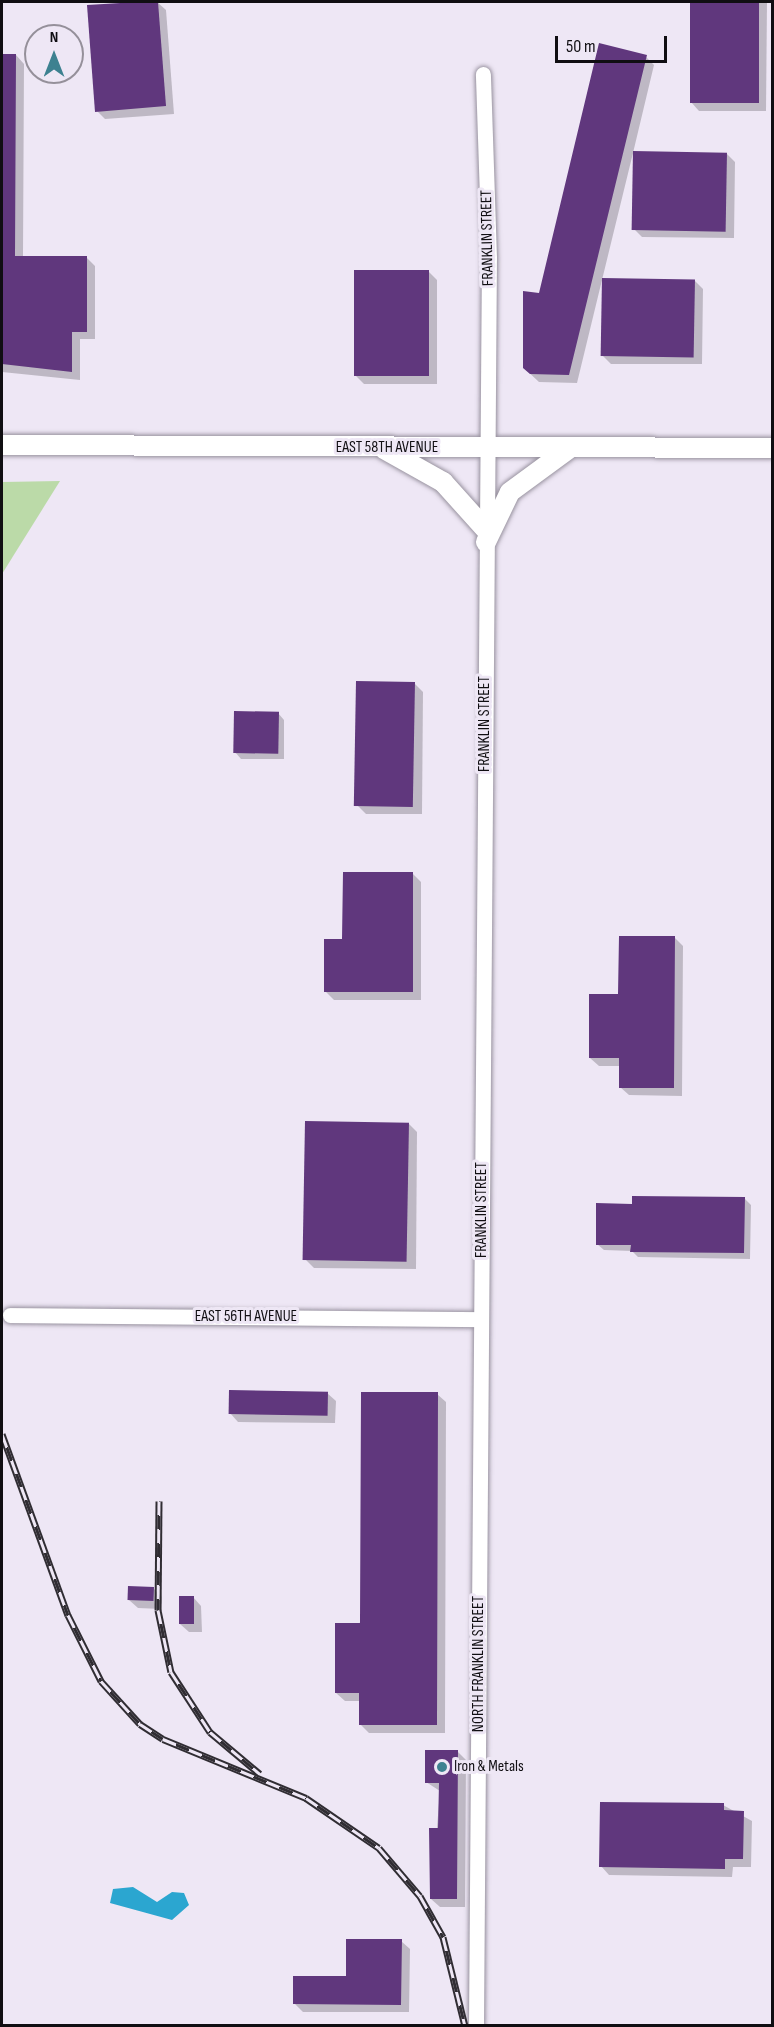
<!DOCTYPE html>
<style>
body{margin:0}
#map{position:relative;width:774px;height:2027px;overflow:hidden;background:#eee7f5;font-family:"Sofia Sans Condensed",sans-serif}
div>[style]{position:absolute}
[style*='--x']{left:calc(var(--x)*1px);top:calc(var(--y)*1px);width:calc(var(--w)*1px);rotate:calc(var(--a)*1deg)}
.green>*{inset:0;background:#bbdaa8}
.water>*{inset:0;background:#2ba6d0}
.shadow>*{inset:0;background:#0003}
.building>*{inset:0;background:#60377d;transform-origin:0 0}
.roads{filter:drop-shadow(0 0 2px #98929f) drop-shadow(0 0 2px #98929f)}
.minor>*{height:15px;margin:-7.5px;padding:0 7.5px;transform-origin:7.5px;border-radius:7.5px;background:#fff}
.major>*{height:20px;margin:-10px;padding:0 10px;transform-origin:10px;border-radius:10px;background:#fff}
.rail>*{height:7px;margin-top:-3.5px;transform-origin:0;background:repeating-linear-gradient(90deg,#eee7f5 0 14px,#302d33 0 28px);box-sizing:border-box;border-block:2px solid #302d33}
.dots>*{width:16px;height:16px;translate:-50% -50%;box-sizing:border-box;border:3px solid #eee7f5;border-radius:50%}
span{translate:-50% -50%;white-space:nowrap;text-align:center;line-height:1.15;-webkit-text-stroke:6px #eee7f5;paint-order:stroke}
.street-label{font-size:16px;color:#100e12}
.poi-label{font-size:16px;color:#100e12}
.left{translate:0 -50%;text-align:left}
.frame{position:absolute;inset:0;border:3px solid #100e12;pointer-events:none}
.north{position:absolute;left:24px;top:24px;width:60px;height:60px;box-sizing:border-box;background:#eee7f5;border:2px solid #95909a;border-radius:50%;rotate:0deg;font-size:16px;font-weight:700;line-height:24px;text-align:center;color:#100e12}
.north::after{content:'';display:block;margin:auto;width:21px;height:27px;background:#3d8190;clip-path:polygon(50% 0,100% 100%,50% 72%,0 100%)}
.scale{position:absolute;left:555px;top:36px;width:112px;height:27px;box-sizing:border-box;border:3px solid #100e12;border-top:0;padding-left:8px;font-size:18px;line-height:21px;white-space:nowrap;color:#100e12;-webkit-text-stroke:4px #eee7f5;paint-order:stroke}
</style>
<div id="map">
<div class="green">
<div style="clip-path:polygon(60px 481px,2px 574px,2px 482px)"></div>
</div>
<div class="water">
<div style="clip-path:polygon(133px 1887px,157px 1902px,172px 1892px,184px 1893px,189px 1905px,172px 1920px,110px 1903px,113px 1889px)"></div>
</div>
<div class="shadow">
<div style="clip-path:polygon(157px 2px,166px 10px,174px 114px,105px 119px,97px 111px,89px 7px)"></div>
<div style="clip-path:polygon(691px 2px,767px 2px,766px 111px,699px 111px,691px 102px)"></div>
<div style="clip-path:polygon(2px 55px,16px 55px,24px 64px,23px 257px,86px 257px,95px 266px,95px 339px,80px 339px,80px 380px,2px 372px)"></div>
<div style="clip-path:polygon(646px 57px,654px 65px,633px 153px,726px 153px,735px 162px,734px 238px,642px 237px,634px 229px,633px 153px,602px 280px,695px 281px,703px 289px,702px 364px,611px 364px,602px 355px,602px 280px,577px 383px,539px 382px,524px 368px,540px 295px)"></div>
<div style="clip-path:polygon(429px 272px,437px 280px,437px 384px,364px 384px,355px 375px)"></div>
<div style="clip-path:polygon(414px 683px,423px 692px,422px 814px,366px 814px,357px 805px)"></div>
<div style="clip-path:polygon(278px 713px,284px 720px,284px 759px,241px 759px,235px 752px)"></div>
<div style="clip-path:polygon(413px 874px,421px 882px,421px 1000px,334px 1000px,325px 991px,344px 940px)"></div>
<div style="clip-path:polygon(675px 938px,683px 946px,682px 1096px,629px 1095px,620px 1087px,621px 1066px,599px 1066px,590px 1058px,620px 996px)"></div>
<div style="clip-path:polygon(408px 1123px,417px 1132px,416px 1269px,314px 1268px,305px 1259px)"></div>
<div style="clip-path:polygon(745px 1199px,751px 1205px,750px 1259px,638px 1257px,632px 1251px,604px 1250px,597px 1244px,633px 1205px)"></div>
<div style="clip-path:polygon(327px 1393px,336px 1401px,335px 1423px,238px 1422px,230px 1413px)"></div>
<div style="clip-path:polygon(437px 1394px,446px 1402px,445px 1733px,369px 1733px,360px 1724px,360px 1701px,345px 1701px,336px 1693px)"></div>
<div style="clip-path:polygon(153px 1588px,162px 1597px,161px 1609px,138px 1608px,129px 1600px)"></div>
<div style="clip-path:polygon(193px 1597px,201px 1606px,202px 1632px,189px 1632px,180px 1624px)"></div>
<div style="clip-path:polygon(458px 1752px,466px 1760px,465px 1907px,440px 1907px,431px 1899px,440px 1791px,426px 1782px)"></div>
<div style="clip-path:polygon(723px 1805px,752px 1821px,751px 1867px,733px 1867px,732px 1877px,609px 1875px,601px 1866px)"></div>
<div style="clip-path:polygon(401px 1941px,410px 1949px,409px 2012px,303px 2012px,294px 2003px,347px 1977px)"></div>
</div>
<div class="building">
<div style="clip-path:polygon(137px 2px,158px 2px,166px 106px,95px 112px,87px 5px)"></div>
<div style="left:690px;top:2px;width:69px;height:101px"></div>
<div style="clip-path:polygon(599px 43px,647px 55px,569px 375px,530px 374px,523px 368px,523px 291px,539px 293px)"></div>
<div style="clip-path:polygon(2px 54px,16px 54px,15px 256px,87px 256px,87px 332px,72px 332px,72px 372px,2px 364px)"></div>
<div style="left:633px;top:151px;width:94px;height:79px;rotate:1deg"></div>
<div style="left:354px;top:270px;width:75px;height:106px"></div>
<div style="left:602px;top:278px;width:93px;height:78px;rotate:1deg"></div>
<div style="left:356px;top:681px;width:59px;height:125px;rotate:1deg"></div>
<div style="left:234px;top:711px;width:45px;height:42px;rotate:1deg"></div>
<div style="clip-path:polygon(343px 872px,413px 872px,413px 992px,324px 992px,324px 939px,342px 939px)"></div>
<div style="clip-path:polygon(619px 936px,675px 936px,674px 1088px,619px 1088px,619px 1058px,589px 1058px,589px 994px,618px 994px)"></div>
<div style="left:305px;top:1121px;width:104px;height:139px;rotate:1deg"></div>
<div style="clip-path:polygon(632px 1196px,745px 1197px,744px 1253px,630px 1252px,631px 1245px,596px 1245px,596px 1203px,632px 1204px)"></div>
<div style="left:229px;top:1390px;width:99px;height:24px;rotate:1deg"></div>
<div style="clip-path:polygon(361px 1392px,438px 1392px,437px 1725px,359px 1725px,359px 1693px,335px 1693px,335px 1623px,360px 1623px)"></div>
<div style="left:128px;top:1586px;width:26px;height:14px;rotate:2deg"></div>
<div style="left:179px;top:1596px;width:15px;height:28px"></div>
<div style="clip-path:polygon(425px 1750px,458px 1750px,457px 1899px,430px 1899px,429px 1828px,438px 1828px,439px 1783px,425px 1783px)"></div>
<div style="clip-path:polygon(600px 1802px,724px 1803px,724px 1810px,744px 1811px,743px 1859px,725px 1859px,725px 1869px,599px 1867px)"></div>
<div style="clip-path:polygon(346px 1939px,402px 1939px,401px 2005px,293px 2004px,293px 1976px,346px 1976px)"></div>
</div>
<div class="roads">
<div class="minor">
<div style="--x:10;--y:1315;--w:471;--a:0.5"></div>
<div style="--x:476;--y:2026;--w:1768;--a:-89.58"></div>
<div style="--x:489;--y:258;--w:184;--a:-91.9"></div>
</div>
<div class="major">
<div style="--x:2;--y:445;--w:770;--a:0.22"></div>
<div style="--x:384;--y:449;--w:68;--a:29.2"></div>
<div style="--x:443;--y:482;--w:64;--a:48.1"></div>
<div style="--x:486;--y:542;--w:55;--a:-64.4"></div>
<div style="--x:510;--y:492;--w:74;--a:-36.3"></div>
</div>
</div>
<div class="rail">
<div style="--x:2;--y:1434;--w:193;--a:70"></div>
<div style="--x:68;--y:1615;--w:74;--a:63.4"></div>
<div style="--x:101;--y:1681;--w:58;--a:47.8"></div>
<div style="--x:140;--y:1724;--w:27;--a:33"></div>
<div style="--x:163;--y:1739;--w:155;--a:22.4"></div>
<div style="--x:306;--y:1798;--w:88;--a:34.4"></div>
<div style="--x:379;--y:1848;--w:63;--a:49.5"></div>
<div style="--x:420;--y:1896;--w:47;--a:60.7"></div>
<div style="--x:443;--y:1937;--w:92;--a:76.1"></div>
<div style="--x:159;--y:1501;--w:109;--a:90.5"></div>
<div style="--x:158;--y:1610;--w:63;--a:78.2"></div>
<div style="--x:171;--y:1672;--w:72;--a:57"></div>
<div style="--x:210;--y:1732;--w:65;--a:40"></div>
</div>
<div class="dots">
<div style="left:442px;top:1767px;background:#3d8190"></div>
</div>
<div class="street-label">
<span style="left:488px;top:238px;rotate:-91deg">FRANKLIN STREET</span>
<span style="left:387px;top:448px">EAST 58TH AVENUE</span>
<span style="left:485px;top:724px;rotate:-90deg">FRANKLIN STREET</span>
<span style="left:482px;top:1210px;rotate:-90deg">FRANKLIN STREET</span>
<span style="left:246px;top:1317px">EAST 56TH AVENUE</span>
<span style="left:479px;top:1664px;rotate:-90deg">NORTH FRANKLIN STREET</span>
</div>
<div class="poi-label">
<span class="left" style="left:454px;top:1767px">Iron &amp; Metals</span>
</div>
<div class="frame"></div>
<div class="north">N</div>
<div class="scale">50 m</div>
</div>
